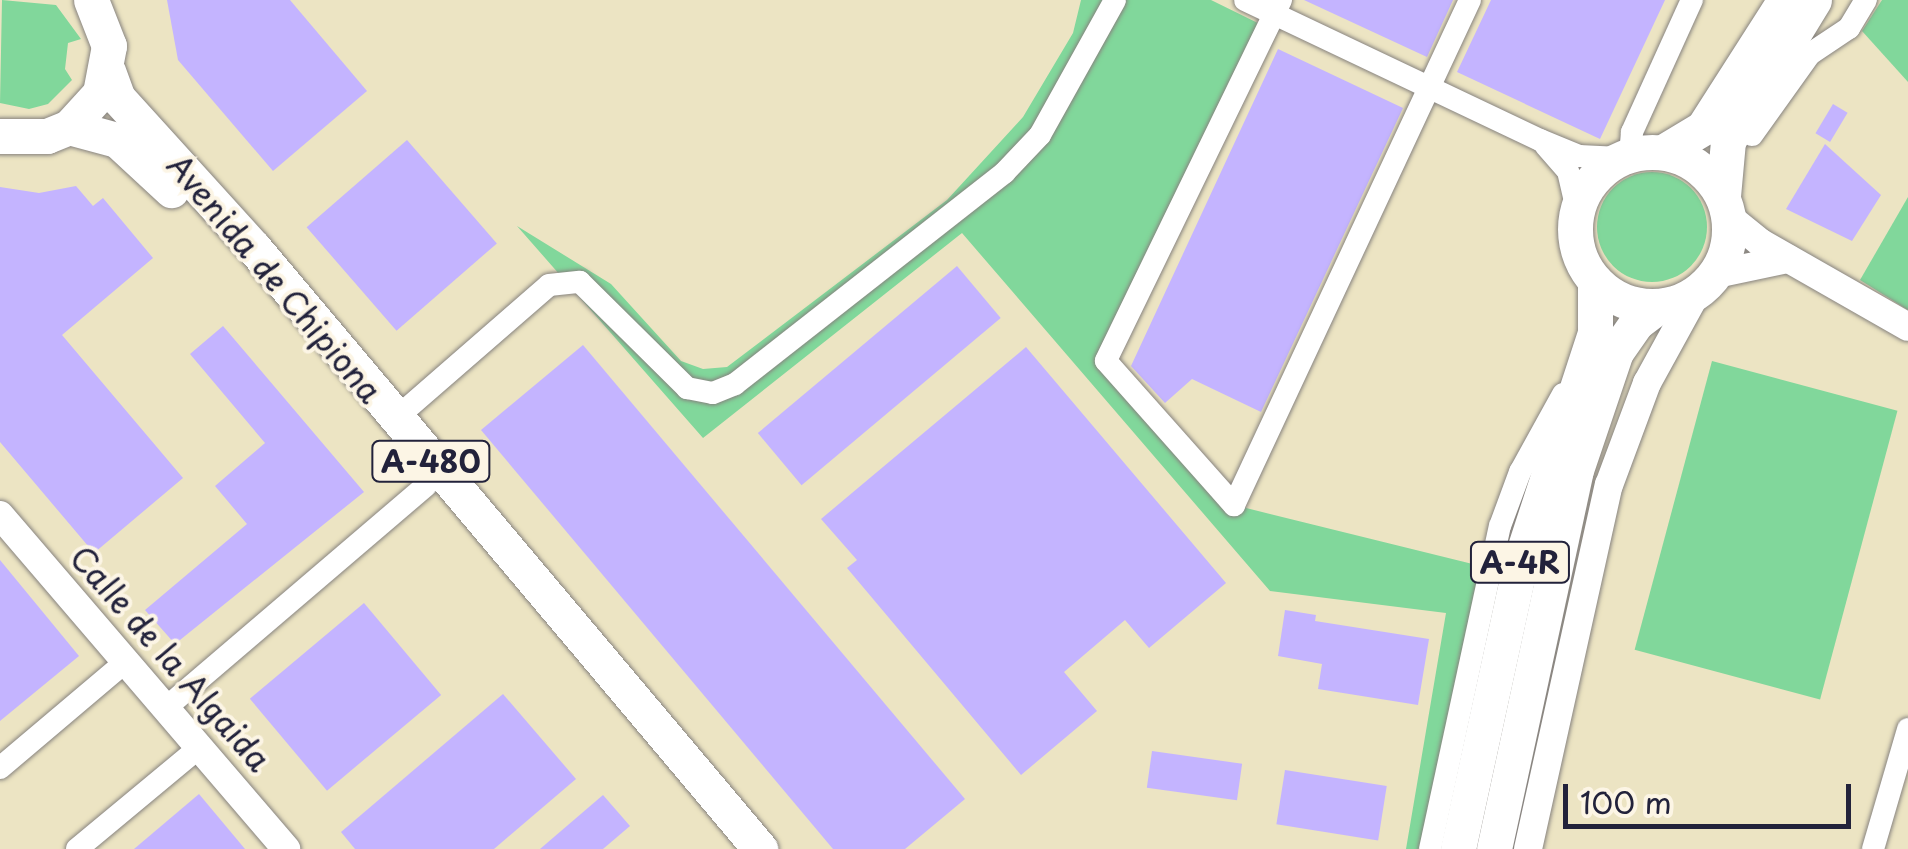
<!DOCTYPE html>
<style>
body{margin:0}
#map{position:relative;width:1908px;height:849px;overflow:hidden;background:#ece4c3;font-family:"Playpen Sans",sans-serif}
div>[style]{position:absolute}
[style*='--x']{left:calc(var(--x)*1px);top:calc(var(--y)*1px);width:calc(var(--w)*1px);rotate:calc(var(--a)*1deg)}
.green>*{inset:0;background:#81d79b;transform-origin:0 0}
.round{border-radius:50%}
.building>*{inset:0;background:#c4b4ff;transform-origin:0 0}
.roads{filter:drop-shadow(0 0 2px #87837f) drop-shadow(0 0 2px #87837f)}
.minor>*{height:22px;margin:-11px;padding:0 11px;transform-origin:11px;border-radius:11px;background:#fff}
.tertiary>*{height:28px;margin:-14px;padding:0 14px;transform-origin:14px;border-radius:14px;background:#fff}
.primary>*{height:35px;margin:-17.5px;padding:0 17.5px;transform-origin:17.5px;border-radius:17.5px;background:#fff}
.primary>.ring{margin:-17.5px;padding:0;box-sizing:content-box;background:none;border:35px solid #fff;border-radius:50%}
span{translate:-50% -50%;white-space:nowrap;text-align:center;line-height:1.15;-webkit-text-stroke:8px #fcf5e5;paint-order:stroke}
.shield-label span{padding:2px 8px;background:#fcf5e5;border:2px solid;border-radius:8px;-webkit-text-stroke-width:0}
.shield-label{font-size:30px;color:#22223b;font-weight:700}
.street-label{font-size:32px;color:#22223b}
.scale{position:absolute;left:1563px;top:784px;width:288px;height:45px;box-sizing:border-box;border:5px solid #22223b;border-top:0;padding-left:12px;font-size:30px;line-height:35px;white-space:nowrap;color:#22223b;-webkit-text-stroke:8px #fcf5e5;paint-order:stroke}
</style>
<div id="map">
<div class="green">
<div style="clip-path:polygon(2px 0,56px 5px,81px 39px,68px 43px,65px 69px,72px 80px,48px 104px,29px 109px,0 103px)"></div>
<div style="clip-path:polygon(1081px 0,1211px 0,1268px 28px,1106px 361px,1234px 505px,1505px 572px,1447px 849px,1406px 849px,1446px 613px,1270px 591px,962px 233px,703px 438px,517px 226px,611px 284px,681px 361px,703px 369px,727px 367px,947px 200px,1023px 117px,1073px 33px)"></div>
<div style="clip-path:polygon(1882px 0,1908px 0,1908px 82px,1862px 31px)"></div>
<div class="round" style="left:1597px;top:172px;width:110px;height:110px"></div>
<div style="clip-path:polygon(1908px 197px,1908px 310px,1860px 280px)"></div>
<div style="left:1712px;top:361px;width:192px;height:299px;rotate:15deg"></div>
</div>
<div class="building">
<div style="clip-path:polygon(167px 0,290px 0,367px 91px,273px 171px,178px 60px)"></div>
<div style="clip-path:polygon(1304px 0,1453px 0,1427px 57px)"></div>
<div style="clip-path:polygon(1491px 0,1665px 0,1600px 139px,1457px 72px)"></div>
<div style="clip-path:polygon(1278px 49px,1403px 108px,1261px 412px,1192px 379px,1165px 403px,1131px 366px)"></div>
<div style="left:1833px;top:104px;width:17px;height:34px;rotate:31deg"></div>
<div style="left:407px;top:140px;width:137px;height:133px;rotate:49deg"></div>
<div style="clip-path:polygon(1825px 144px,1881px 195px,1852px 241px,1786px 209px)"></div>
<div style="clip-path:polygon(76px 186px,93px 206px,103px 198px,153px 258px,62px 335px,183px 478px,94px 553px,0 442px,0 187px,39px 193px)"></div>
<div style="left:957px;top:266px;width:68px;height:260px;rotate:50deg"></div>
<div style="clip-path:polygon(223px 326px,364px 492px,175px 644px,145px 610px,247px 524px,215px 486px,265px 443px,190px 354px)"></div>
<div style="clip-path:polygon(583px 345px,965px 799px,905px 849px,833px 849px,481px 430px)"></div>
<div style="clip-path:polygon(1026px 347px,1226px 583px,1149px 648px,1125px 620px,1064px 672px,1097px 711px,1021px 775px,847px 568px,857px 560px,821px 519px)"></div>
<div style="clip-path:polygon(0 560px,79px 656px,0 721px)"></div>
<div style="left:364px;top:603px;width:120px;height:149px;rotate:50deg"></div>
<div style="clip-path:polygon(1285px 610px,1316px 615px,1315px 621px,1429px 639px,1418px 705px,1318px 689px,1322px 664px,1278px 656px)"></div>
<div style="clip-path:polygon(503px 694px,576px 779px,494px 849px,355px 849px,341px 832px)"></div>
<div style="left:1152px;top:751px;width:91px;height:37px;rotate:8deg"></div>
<div style="left:1285px;top:770px;width:103px;height:55px;rotate:9deg"></div>
<div style="clip-path:polygon(199px 794px,245px 849px,134px 849px)"></div>
<div style="clip-path:polygon(603px 795px,630px 826px,603px 849px,540px 849px)"></div>
</div>
<div class="roads">
<div class="minor">
<div style="--x:1245;--y:0;--w:327;--a:25.4"></div>
<div style="--x:1540;--y:140;--w:42;--a:22.3"></div>
<div style="--x:1579;--y:156;--w:41;--a:2.8"></div>
<div style="--x:1281;--y:0;--w:401;--a:115.9"></div>
<div style="--x:1106;--y:361;--w:193;--a:48.4"></div>
<div style="--x:1234;--y:505;--w:557;--a:-64.95"></div>
<div style="--x:1752;--y:135;--w:100;--a:-54.4"></div>
<div style="--x:1810;--y:54;--w:47;--a:-33.7"></div>
<div style="--x:1849;--y:28;--w:33;--a:-59"></div>
<div style="--x:1546;--y:146;--w:33;--a:49"></div>
<div style="--x:1568;--y:171;--w:39;--a:77"></div>
<div style="--x:1630;--y:155;--w:23;--a:-85"></div>
<div style="--x:1632;--y:132;--w:145;--a:-65.6"></div>
<div style="--x:395;--y:419;--w:204;--a:-41"></div>
<div style="--x:549;--y:285;--w:31;--a:-6"></div>
<div style="--x:580;--y:282;--w:151;--a:44.7"></div>
<div style="--x:687;--y:388;--w:26;--a:11"></div>
<div style="--x:713;--y:393;--w:24;--a:-22"></div>
<div style="--x:735;--y:384;--w:342;--a:-38.1"></div>
<div style="--x:1004;--y:173;--w:52;--a:-46.5"></div>
<div style="--x:1040;--y:135;--w:154;--a:-60.9"></div>
<div style="--x:168;--y:706;--w:339;--a:-40.5"></div>
<div style="--x:0;--y:768;--w:167;--a:-40.2"></div>
<div style="--x:77;--y:849;--w:161;--a:-39.7"></div>
<div style="--x:1430;--y:849;--w:330;--a:-77.8"></div>
<div style="--x:1500;--y:526;--w:58;--a:-69.7"></div>
<div style="--x:1520;--y:472;--w:89;--a:-61.1"></div>
<div style="--x:1873;--y:849;--w:125;--a:-73.7"></div>
</div>
<div class="tertiary">
<div style="--x:1729;--y:217;--w:41;--a:39.1"></div>
<div style="--x:1761;--y:243;--w:169;--a:29.7"></div>
<div style="--x:1716;--y:274;--w:74;--a:-11.8"></div>
<div style="--x:0;--y:515;--w:440;--a:49.4"></div>
<div style="--x:1528;--y:849;--w:373;--a:-77.5"></div>
<div style="--x:1609;--y:485;--w:109;--a:-69.6"></div>
<div style="--x:1647;--y:383;--w:102;--a:-61.2"></div>
</div>
<div class="primary">
<div style="--x:108;--y:71;--w:29;--a:70"></div>
<div style="--x:118;--y:98;--w:202;--a:47.8"></div>
<div style="--x:254;--y:248;--w:786;--a:49.9"></div>
<div style="--x:69;--y:127;--w:50;--a:15.2"></div>
<div style="--x:117;--y:140;--w:74;--a:42.8"></div>
<div style="--x:0;--y:136;--w:47;--a:0"></div>
<div style="--x:47;--y:136;--w:24;--a:-22"></div>
<div style="--x:69;--y:127;--w:46;--a:-47.6"></div>
<div style="--x:100;--y:93;--w:48;--a:-79.2"></div>
<div style="--x:109;--y:46;--w:49;--a:-111.4"></div>
<div class="ring" style="left:1575px;top:152px;width:119px;height:119px"></div>
<div style="--x:1663;--y:152;--w:47;--a:-31"></div>
<div style="--x:1703;--y:128;--w:152;--a:-57.4"></div>
<div style="--x:1723;--y:196;--w:55;--a:-84.8"></div>
<div style="--x:1728;--y:141;--w:165;--a:-58.6"></div>
<div style="--x:1458;--y:849;--w:300;--a:-77.7"></div>
<div style="--x:1522;--y:556;--w:235;--a:-71.9"></div>
<div style="--x:1595;--y:333;--w:52;--a:-90"></div>
<div style="--x:1494;--y:849;--w:385;--a:-77.8"></div>
<div style="--x:1575;--y:473;--w:128;--a:-71.3"></div>
<div style="--x:1616;--y:352;--w:35;--a:-55"></div>
<div style="--x:1636;--y:323;--w:26;--a:-37"></div>
</div>
</div>
<div class="shield-label">
<span style="left:431px;top:461px">A-480</span>
<span style="left:1520px;top:562px">A-4R</span>
</div>
<div class="street-label">
<span style="left:275px;top:278px;rotate:50deg">Avenida de Chipiona</span>
<span style="left:171px;top:658px;rotate:49deg">Calle de la Algaida</span>
</div>
<div class="scale">100 m</div>
</div>
